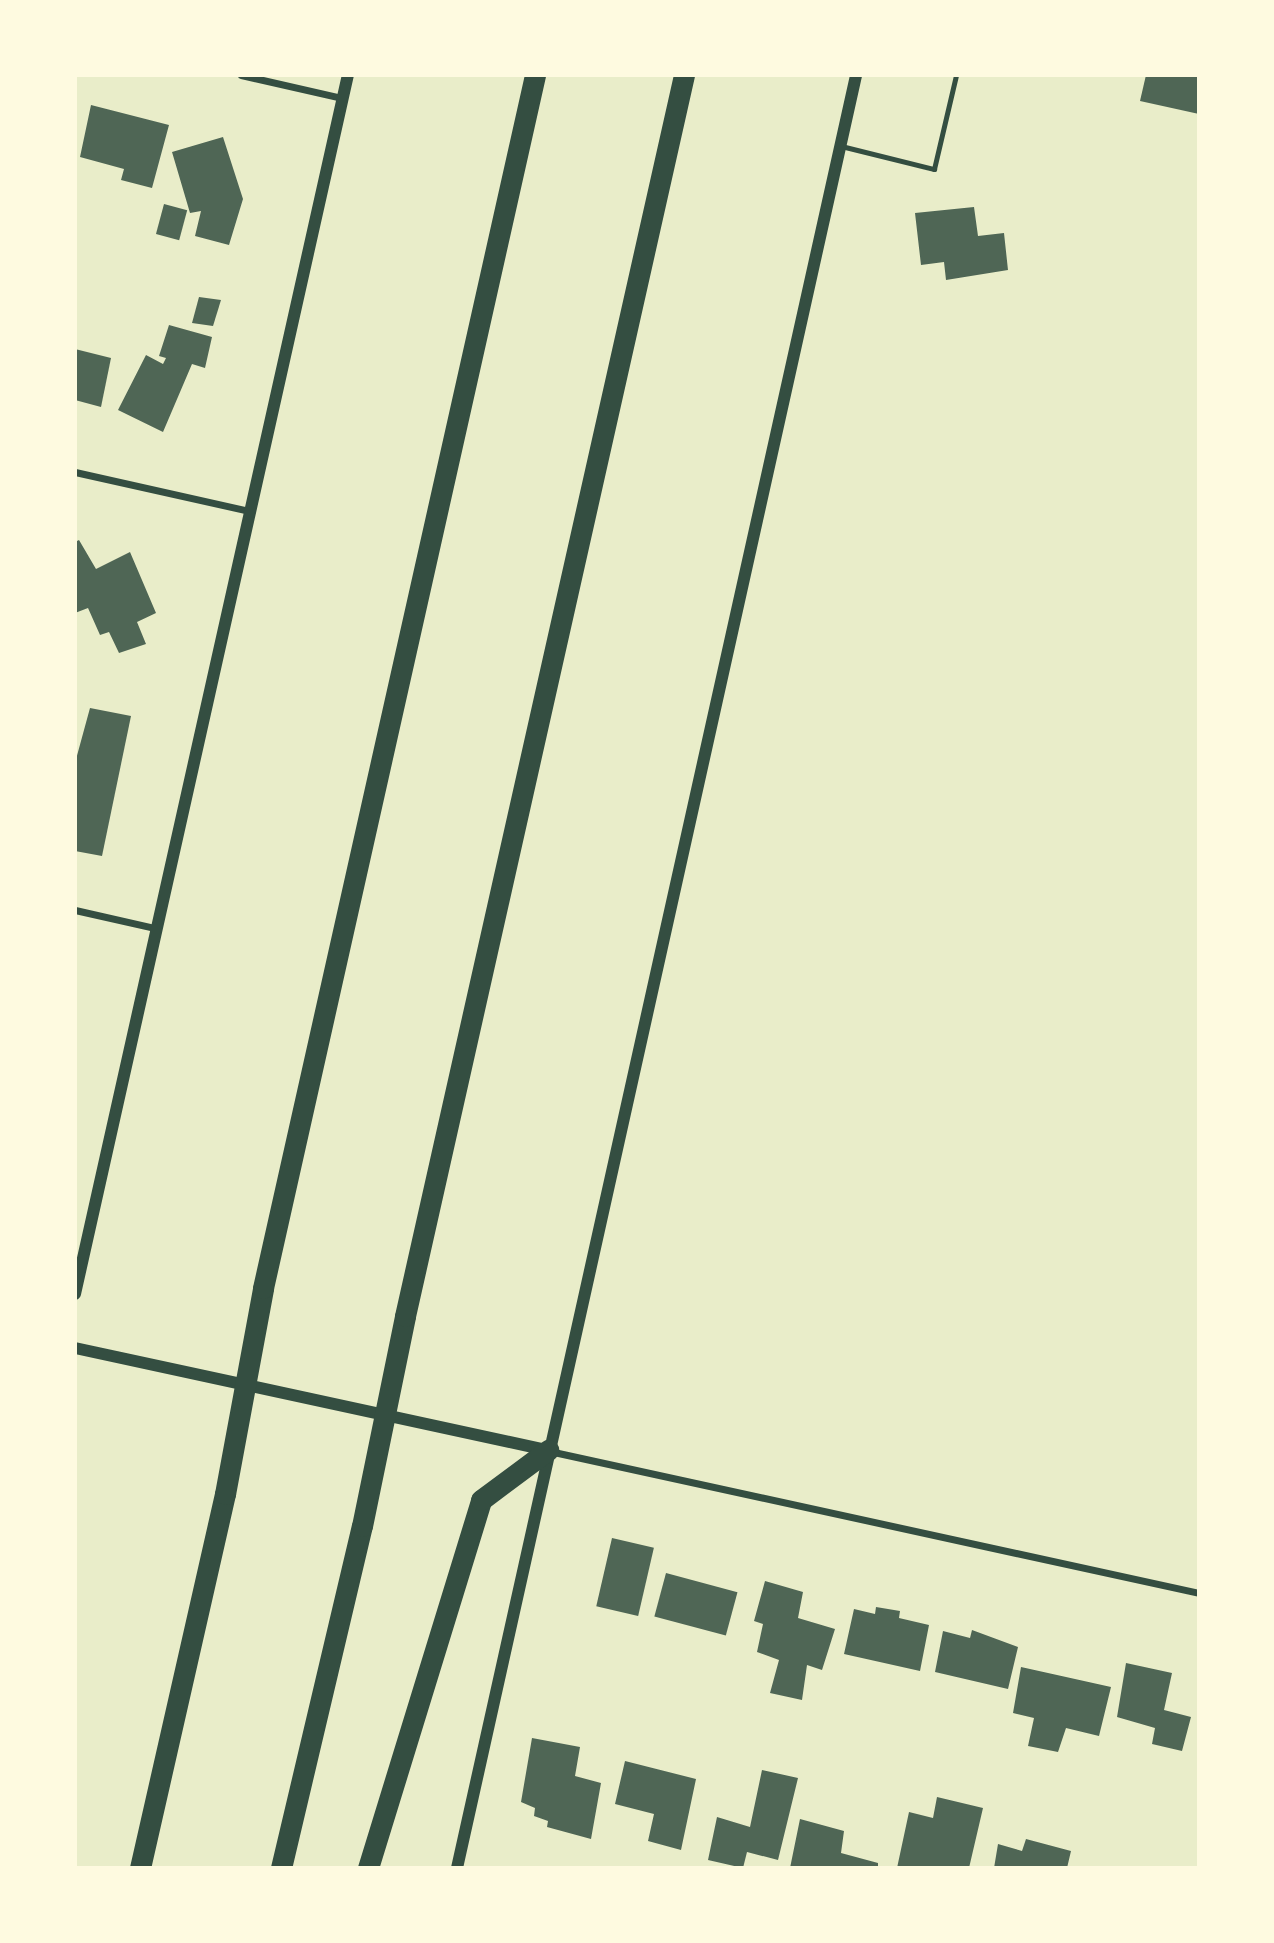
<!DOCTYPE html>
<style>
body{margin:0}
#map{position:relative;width:1274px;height:1943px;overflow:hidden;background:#e9edc9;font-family:"Work Sans",sans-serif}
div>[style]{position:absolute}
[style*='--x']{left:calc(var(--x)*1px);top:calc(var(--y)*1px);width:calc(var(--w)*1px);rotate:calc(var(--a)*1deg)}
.building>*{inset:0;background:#4f6655;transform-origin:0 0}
.service>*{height:5px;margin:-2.5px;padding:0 2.5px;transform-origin:2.5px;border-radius:2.5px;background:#344e41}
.minor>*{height:7px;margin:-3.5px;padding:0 3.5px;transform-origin:3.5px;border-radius:3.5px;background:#344e41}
.tertiary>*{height:12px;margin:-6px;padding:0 6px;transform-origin:6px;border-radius:6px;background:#344e41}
.motorway>*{height:21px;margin:-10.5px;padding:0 10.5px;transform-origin:10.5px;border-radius:10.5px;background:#344e41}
span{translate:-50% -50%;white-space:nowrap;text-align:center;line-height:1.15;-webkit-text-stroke:5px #fefae0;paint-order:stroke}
.frame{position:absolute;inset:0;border:77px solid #fefae0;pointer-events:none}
</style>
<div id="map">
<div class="building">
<div style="clip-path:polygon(1146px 75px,1199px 75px,1199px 114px,1140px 101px)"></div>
<div style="clip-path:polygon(91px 105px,169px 125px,152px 188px,121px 180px,124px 169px,80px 157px)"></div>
<div style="clip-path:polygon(223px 137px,243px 199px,229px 245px,195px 236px,201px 211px,190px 213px,172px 152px)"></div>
<div style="left:164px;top:204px;width:24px;height:31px;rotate:15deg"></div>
<div style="clip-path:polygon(974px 207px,978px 236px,1004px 233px,1008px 270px,946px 280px,944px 262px,921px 265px,915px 213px)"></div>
<div style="clip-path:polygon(199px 297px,221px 300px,213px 326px,192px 323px)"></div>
<div style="clip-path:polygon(169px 325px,212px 337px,205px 368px,192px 364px,163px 432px,118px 410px,146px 355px,163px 364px,166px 358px,159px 356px)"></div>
<div style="clip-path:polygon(75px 349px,111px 358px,101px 407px,75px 400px)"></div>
<div style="clip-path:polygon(79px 540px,96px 569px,130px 552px,156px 613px,137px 622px,146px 644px,119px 653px,109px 632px,100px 635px,88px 608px,75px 613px,75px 542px)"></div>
<div style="clip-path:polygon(90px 708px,131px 716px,102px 856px,75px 851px,75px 763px)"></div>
<div style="left:612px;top:1538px;width:43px;height:70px;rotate:13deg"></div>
<div style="left:666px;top:1573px;width:74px;height:45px;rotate:15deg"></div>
<div style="clip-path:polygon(765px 1581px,803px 1592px,798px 1618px,835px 1629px,822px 1670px,807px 1665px,802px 1700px,770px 1693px,779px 1660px,757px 1652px,763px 1624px,754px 1621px)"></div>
<div style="clip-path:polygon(876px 1607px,900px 1611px,899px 1618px,929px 1625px,920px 1671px,844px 1654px,854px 1609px,875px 1614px)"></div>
<div style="clip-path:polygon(972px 1630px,1018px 1647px,1008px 1689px,935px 1672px,943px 1631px,970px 1638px)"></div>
<div style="clip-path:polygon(1126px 1663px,1172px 1673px,1164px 1710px,1191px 1717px,1182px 1751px,1152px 1744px,1155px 1728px,1117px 1717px)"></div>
<div style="clip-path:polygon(1021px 1667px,1111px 1687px,1099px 1736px,1066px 1728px,1058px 1752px,1028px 1746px,1034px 1718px,1013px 1713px)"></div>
<div style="clip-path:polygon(532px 1738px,580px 1747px,575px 1776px,601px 1783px,591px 1839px,547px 1827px,548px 1821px,534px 1816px,535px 1808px,521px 1802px)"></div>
<div style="clip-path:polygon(625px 1761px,696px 1779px,681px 1850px,648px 1841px,654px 1814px,615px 1804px)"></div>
<div style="clip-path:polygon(762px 1770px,798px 1778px,778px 1860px,747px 1852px,743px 1868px,708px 1860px,717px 1817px,750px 1827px)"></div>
<div style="clip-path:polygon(937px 1797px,983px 1808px,969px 1868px,897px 1868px,909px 1812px,933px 1818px)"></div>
<div style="clip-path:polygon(800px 1819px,844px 1831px,841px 1853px,878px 1863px,878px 1868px,790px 1868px)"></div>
<div style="clip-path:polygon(1026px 1839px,1071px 1851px,1067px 1868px,994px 1868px,998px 1844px,1022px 1851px)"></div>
</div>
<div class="service">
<div style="--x:841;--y:146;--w:96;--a:13.9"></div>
<div style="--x:934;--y:169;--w:97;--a:-76.8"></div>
</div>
<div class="minor">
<div style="--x:241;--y:75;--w:104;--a:12.8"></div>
<div style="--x:75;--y:472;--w:178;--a:12.6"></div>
<div style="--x:75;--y:910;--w:81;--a:12.8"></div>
<div style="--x:549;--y:1451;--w:665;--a:12.32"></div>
</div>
<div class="tertiary">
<div style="--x:75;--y:1294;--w:1249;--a:-77.38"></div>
<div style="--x:75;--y:1348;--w:484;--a:12.2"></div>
<div style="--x:457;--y:1868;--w:1837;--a:-77.45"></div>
</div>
<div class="motorway">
<div style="--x:140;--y:1868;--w:384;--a:-77.2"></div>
<div style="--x:225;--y:1494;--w:209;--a:-79.5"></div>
<div style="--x:263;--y:1288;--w:1243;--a:-77.36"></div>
<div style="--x:281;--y:1868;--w:351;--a:-76.7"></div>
<div style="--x:362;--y:1526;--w:214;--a:-78.4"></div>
<div style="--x:405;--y:1316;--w:1272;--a:-77.33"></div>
<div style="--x:368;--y:1868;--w:385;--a:-72.9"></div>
<div style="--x:481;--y:1500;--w:84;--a:-36.7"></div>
</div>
<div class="frame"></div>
</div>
